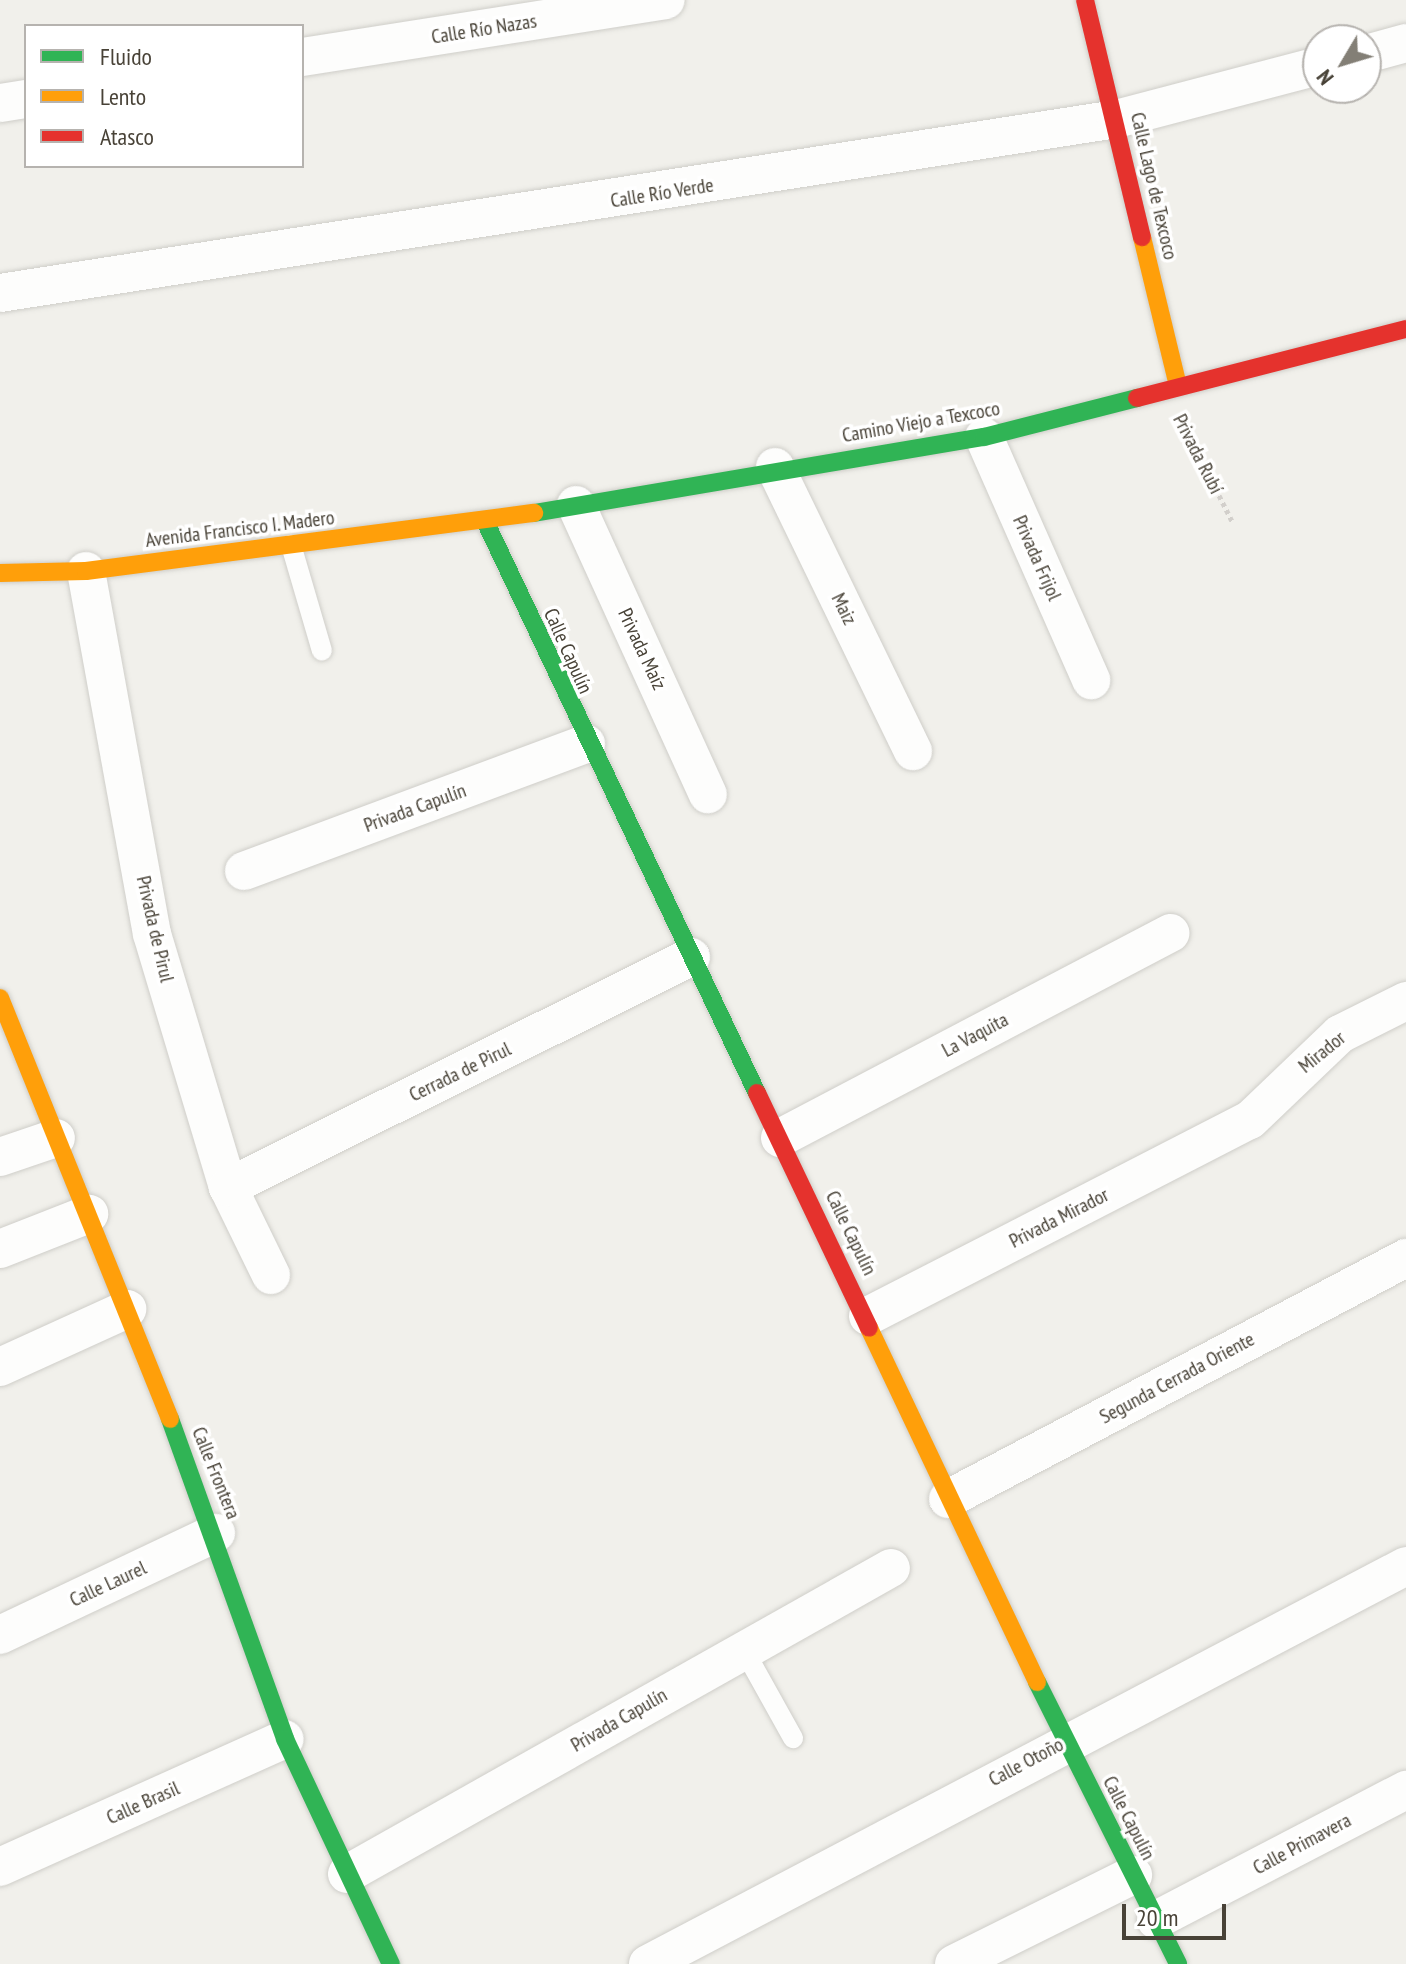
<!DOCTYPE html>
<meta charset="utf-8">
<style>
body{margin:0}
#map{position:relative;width:1406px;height:1964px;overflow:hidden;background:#f1f0eb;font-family:"PT Sans Narrow",sans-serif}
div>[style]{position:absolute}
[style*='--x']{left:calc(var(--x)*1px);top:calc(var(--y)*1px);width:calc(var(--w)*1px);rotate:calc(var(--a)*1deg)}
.path>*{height:5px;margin-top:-2.5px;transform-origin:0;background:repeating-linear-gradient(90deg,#d2cfcb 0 4px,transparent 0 8px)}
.roads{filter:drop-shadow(0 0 2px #cfcec9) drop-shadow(0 0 2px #cfcec9)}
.lane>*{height:20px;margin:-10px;padding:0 10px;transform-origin:10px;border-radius:10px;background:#fdfdfc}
.street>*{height:38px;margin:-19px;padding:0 19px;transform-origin:19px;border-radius:19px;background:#fdfdfc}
.fast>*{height:18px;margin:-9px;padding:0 9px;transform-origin:9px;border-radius:9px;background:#30b455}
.slow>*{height:18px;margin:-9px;padding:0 9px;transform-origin:9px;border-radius:9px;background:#ff9f0a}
.jam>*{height:18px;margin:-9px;padding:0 9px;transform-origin:9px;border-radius:9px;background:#e5322d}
span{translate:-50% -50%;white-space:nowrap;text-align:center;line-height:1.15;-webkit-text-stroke:7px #fff;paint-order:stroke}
.street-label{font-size:20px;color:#484237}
.legend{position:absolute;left:24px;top:24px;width:280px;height:144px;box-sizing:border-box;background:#fff;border:2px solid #b6b3af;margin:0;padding:10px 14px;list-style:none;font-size:24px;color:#484237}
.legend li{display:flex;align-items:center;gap:16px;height:40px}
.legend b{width:40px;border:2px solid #b6b3af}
.north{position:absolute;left:1302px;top:24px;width:80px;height:80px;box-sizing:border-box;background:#fff;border:2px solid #b6b3af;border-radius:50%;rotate:232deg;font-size:22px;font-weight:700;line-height:32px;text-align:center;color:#484237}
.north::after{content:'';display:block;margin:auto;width:28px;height:36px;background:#837f76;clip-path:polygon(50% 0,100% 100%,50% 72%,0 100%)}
.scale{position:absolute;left:1122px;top:1904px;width:104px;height:36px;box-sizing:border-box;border:4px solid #484237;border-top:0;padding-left:10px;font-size:24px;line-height:28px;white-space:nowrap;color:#484237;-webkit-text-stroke:6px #fff;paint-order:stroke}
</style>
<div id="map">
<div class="path">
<div style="--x:1183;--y:424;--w:111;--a:63.2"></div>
</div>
<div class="roads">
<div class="lane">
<div style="--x:291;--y:545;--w:110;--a:73.7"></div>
<div style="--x:744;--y:1650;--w:101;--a:60.9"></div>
</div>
<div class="street">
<div style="--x:1366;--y:54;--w:41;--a:-15.4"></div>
<div style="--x:302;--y:57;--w:368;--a:-8.9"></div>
<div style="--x:0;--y:103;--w:26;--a:-9"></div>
<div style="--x:0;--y:293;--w:1129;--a:-8.86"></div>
<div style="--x:1116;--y:119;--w:209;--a:-14.7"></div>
<div style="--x:984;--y:437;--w:266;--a:66.2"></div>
<div style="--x:775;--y:467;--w:316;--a:64.1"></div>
<div style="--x:576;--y:505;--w:318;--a:65.5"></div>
<div style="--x:86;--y:571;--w:369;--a:79.7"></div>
<div style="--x:152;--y:934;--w:264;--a:73.3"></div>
<div style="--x:228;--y:1187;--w:98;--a:64"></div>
<div style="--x:244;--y:871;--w:365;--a:-20.4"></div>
<div style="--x:780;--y:1138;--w:441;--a:-27.7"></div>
<div style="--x:0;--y:1157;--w:59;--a:-18.7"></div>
<div style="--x:228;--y:1187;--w:517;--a:-26.42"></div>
<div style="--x:0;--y:1249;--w:96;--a:-21.5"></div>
<div style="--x:868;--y:1316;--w:429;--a:-27.2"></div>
<div style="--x:1250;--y:1120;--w:124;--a:-43.7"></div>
<div style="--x:1340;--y:1034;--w:74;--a:-26.6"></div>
<div style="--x:0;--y:1367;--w:140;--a:-24.5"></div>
<div style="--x:948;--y:1499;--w:518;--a:-27.75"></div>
<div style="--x:0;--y:1635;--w:239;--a:-25.3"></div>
<div style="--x:0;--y:1867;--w:312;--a:-24.2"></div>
<div style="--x:347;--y:1874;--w:624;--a:-29.36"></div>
<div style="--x:1156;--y:1920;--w:282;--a:-27.5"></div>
<div style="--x:648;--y:1964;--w:856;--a:-27.7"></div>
<div style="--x:954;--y:1964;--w:200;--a:-26.4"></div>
</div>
<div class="fast">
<div style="--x:534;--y:513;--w:456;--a:-9.6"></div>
<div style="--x:984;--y:437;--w:158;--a:-14.3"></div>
<div style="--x:485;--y:521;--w:633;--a:64.57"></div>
<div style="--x:170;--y:1419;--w:340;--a:70.2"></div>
<div style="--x:285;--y:1739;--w:249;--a:64.8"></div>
<div style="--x:1037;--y:1682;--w:315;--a:63.4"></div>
</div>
<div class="slow">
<div style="--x:1142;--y:237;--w:149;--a:76.4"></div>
<div style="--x:0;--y:573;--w:86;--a:-1.3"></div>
<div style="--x:86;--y:571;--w:452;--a:-7.4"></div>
<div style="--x:0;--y:998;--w:454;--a:68"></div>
<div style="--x:869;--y:1328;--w:392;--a:64.6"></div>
</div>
<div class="jam">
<div style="--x:1085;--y:0;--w:244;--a:76.5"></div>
<div style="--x:1137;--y:398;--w:278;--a:-14.4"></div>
<div style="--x:757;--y:1093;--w:260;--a:64.5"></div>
</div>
</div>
<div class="street-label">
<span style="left:484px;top:29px;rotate:-9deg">Calle Río Nazas</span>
<span style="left:1154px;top:186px;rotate:77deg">Calle Lago de Texcoco</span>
<span style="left:662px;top:193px;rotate:-9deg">Calle Río Verde</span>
<span style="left:921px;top:422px;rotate:-10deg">Camino Viejo a Texcoco</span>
<span style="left:1198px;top:454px;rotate:63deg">Privada Rubí</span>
<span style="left:240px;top:529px;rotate:-7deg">Avenida Francisco I. Madero</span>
<span style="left:1037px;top:558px;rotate:66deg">Privada Frijol</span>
<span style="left:844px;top:609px;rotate:64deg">Maiz</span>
<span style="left:642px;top:649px;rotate:65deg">Privada Maíz</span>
<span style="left:568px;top:651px;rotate:66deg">Calle Capulín</span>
<span style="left:415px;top:808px;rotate:-20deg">Privada Capulín</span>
<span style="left:155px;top:929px;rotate:77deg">Privada de Pirul</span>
<span style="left:975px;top:1035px;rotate:-28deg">La Vaquita</span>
<span style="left:1322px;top:1052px;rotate:-39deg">Mirador</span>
<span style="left:460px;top:1072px;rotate:-26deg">Cerrada de Pirul</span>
<span style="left:1059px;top:1218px;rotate:-27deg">Privada Mirador</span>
<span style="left:851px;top:1233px;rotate:64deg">Calle Capulín</span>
<span style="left:1177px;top:1378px;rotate:-28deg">Segunda Cerrada Oriente</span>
<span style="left:216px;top:1473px;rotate:68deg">Calle Frontera</span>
<span style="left:108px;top:1584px;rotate:-25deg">Calle Laurel</span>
<span style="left:619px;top:1720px;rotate:-30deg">Privada Capulín</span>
<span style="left:1026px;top:1762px;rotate:-28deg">Calle Otoño</span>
<span style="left:143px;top:1803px;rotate:-24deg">Calle Brasil</span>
<span style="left:1129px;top:1818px;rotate:63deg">Calle Capulín</span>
<span style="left:1302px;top:1844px;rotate:-28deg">Calle Primavera</span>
</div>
<ul class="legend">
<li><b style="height:10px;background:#30b455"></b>Fluido</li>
<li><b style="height:10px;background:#ff9f0a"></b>Lento</li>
<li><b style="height:10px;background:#e5322d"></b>Atasco</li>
</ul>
<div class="north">N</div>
<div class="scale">20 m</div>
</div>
